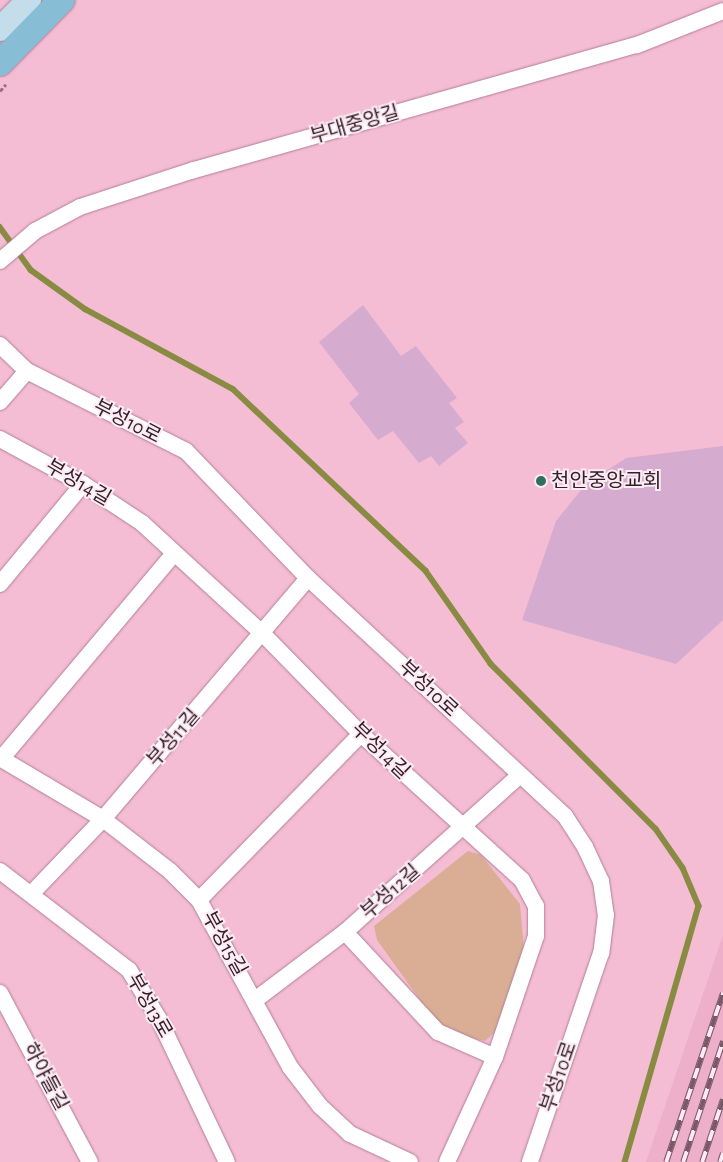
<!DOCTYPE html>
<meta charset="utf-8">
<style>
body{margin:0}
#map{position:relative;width:723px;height:1162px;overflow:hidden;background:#f4bdd4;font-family:"Alegreya Sans","Noto Sans KR",sans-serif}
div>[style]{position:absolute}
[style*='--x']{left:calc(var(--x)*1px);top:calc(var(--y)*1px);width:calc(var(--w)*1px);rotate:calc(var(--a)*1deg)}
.built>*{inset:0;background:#edafca}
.green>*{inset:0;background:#daae95}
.stream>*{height:5.5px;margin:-2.75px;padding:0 2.75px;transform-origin:2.75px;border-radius:2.75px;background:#888b41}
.building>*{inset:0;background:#d5abcf}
.path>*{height:3px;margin-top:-1.5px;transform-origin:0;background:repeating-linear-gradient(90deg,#967081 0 4px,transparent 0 6.5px)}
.roads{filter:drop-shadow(0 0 1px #b27f95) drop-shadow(0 0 1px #b27f95)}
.minor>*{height:16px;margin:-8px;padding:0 8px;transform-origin:8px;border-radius:8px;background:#fff}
.secondary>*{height:24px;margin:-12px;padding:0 12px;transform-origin:12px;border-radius:12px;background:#c3deea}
.primary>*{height:26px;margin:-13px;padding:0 13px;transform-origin:13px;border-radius:13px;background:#88bdd6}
.rail>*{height:5.5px;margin-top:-2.75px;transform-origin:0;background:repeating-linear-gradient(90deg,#fcebf2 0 11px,#7a5967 0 22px);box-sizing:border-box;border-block:1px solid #7a5967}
.dots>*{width:14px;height:14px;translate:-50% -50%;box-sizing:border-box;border:2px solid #fcebf2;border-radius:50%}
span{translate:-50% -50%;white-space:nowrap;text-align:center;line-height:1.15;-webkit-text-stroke:4px #fcebf2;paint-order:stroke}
.street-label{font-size:20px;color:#342029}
.poi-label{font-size:20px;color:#342029}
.left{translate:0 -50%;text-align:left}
</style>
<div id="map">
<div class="built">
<div style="clip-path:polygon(723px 935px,723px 1162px,646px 1162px)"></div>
</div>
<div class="green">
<div style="clip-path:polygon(468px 851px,481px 855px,520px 904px,524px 948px,495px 1032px,485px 1041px,454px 1034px,433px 1018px,377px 940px,374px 926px)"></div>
</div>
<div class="stream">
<div style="--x:0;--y:227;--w:53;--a:54.2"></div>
<div style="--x:31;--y:270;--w:67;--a:35.8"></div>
<div style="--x:85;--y:309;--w:168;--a:28.4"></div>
<div style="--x:233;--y:389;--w:265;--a:43.3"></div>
<div style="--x:426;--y:571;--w:113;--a:55"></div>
<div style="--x:491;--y:664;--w:233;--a:45"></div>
<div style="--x:656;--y:829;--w:47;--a:55.3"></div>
<div style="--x:683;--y:868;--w:41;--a:67.2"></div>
<div style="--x:699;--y:906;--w:266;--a:106.1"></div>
</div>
<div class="building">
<div style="clip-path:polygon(363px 305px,401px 356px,416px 346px,457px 398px,449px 403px,464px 422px,455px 428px,468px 443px,439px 466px,431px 456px,419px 463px,393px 431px,378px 440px,349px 403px,359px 394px,319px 342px)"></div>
<div style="clip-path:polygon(723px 446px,723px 620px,676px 664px,522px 620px,556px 521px,585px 485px,626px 458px)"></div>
</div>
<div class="path">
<div style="--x:0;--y:91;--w:9;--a:-49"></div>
</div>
<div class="roads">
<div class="minor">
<div style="--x:0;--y:261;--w:46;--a:-40.6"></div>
<div style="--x:35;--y:231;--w:51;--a:-28.1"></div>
<div style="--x:80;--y:207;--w:120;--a:-18"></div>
<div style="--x:194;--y:170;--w:460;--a:-15.8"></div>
<div style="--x:637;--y:45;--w:92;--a:-21.6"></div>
<div style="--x:0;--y:345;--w:37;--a:44"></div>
<div style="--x:27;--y:371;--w:178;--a:26.7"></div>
<div style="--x:186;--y:451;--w:176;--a:46.2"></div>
<div style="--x:308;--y:578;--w:350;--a:42.8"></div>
<div style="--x:565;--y:816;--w:37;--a:57"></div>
<div style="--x:585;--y:847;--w:38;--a:65"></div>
<div style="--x:601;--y:881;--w:34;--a:82"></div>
<div style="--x:606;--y:915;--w:38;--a:97"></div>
<div style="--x:601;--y:953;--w:221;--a:108.8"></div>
<div style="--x:0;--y:402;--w:41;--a:-48.9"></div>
<div style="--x:0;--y:439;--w:94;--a:28.5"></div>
<div style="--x:83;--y:484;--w:71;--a:33.5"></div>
<div style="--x:142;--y:523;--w:164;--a:42.5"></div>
<div style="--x:263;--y:634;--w:140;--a:45.6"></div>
<div style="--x:361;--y:734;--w:217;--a:42.2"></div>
<div style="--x:522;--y:880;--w:30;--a:62"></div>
<div style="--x:536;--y:906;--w:30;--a:90"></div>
<div style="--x:536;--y:936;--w:128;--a:108.7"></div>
<div style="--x:495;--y:1057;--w:115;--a:114.6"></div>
<div style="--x:0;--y:584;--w:130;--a:-50.3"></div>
<div style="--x:0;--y:758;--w:120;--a:30.6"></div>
<div style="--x:103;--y:819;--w:85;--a:37.8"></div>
<div style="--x:170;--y:871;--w:41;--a:45"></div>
<div style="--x:199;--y:900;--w:190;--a:61.4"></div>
<div style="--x:290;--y:1067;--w:49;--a:52.4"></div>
<div style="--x:320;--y:1106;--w:41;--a:43"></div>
<div style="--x:350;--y:1134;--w:66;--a:25"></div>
<div style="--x:1;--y:759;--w:267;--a:-49.9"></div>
<div style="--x:0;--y:871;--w:163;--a:37.5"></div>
<div style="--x:129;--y:970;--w:57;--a:58.5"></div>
<div style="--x:159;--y:1019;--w:158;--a:64.6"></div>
<div style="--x:33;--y:892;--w:101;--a:-46.2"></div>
<div style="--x:103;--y:819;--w:316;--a:-49.6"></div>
<div style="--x:199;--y:900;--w:232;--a:-45.7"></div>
<div style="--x:345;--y:932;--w:137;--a:47.1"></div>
<div style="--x:438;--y:1032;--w:62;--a:23.7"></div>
<div style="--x:0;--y:993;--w:191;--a:62"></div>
<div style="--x:255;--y:1000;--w:113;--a:-37.1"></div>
<div style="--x:345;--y:932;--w:235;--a:-41.9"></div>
</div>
<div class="secondary">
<div style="--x:0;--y:29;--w:41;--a:-45"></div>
</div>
<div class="primary">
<div style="--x:0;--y:63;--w:88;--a:-45.5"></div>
</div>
</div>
<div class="rail">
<div style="--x:666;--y:1162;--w:178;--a:-71.4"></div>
<div style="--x:683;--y:1162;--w:127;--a:-71.7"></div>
<div style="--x:702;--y:1162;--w:66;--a:-71.6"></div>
<div style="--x:720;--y:1162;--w:9;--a:-72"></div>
</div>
<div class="dots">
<div style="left:541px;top:481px;background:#306f5d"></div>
</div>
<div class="street-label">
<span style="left:355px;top:125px;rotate:-16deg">부대중앙길</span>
<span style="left:127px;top:422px;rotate:27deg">부성10로</span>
<span style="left:78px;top:483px;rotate:30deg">부성14길</span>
<span style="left:428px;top:689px;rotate:43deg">부성10로</span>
<span style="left:174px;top:738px;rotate:-49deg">부성11길</span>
<span style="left:380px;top:751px;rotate:44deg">부성14길</span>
<span style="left:391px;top:892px;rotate:-41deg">부성12길</span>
<span style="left:224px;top:944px;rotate:61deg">부성15길</span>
<span style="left:149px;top:1006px;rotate:60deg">부성13로</span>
<span style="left:45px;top:1077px;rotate:62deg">하야들길</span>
<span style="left:559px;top:1077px;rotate:-71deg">부성10로</span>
</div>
<div class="poi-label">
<span class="left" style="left:551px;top:481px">천안중앙교회</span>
</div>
</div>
